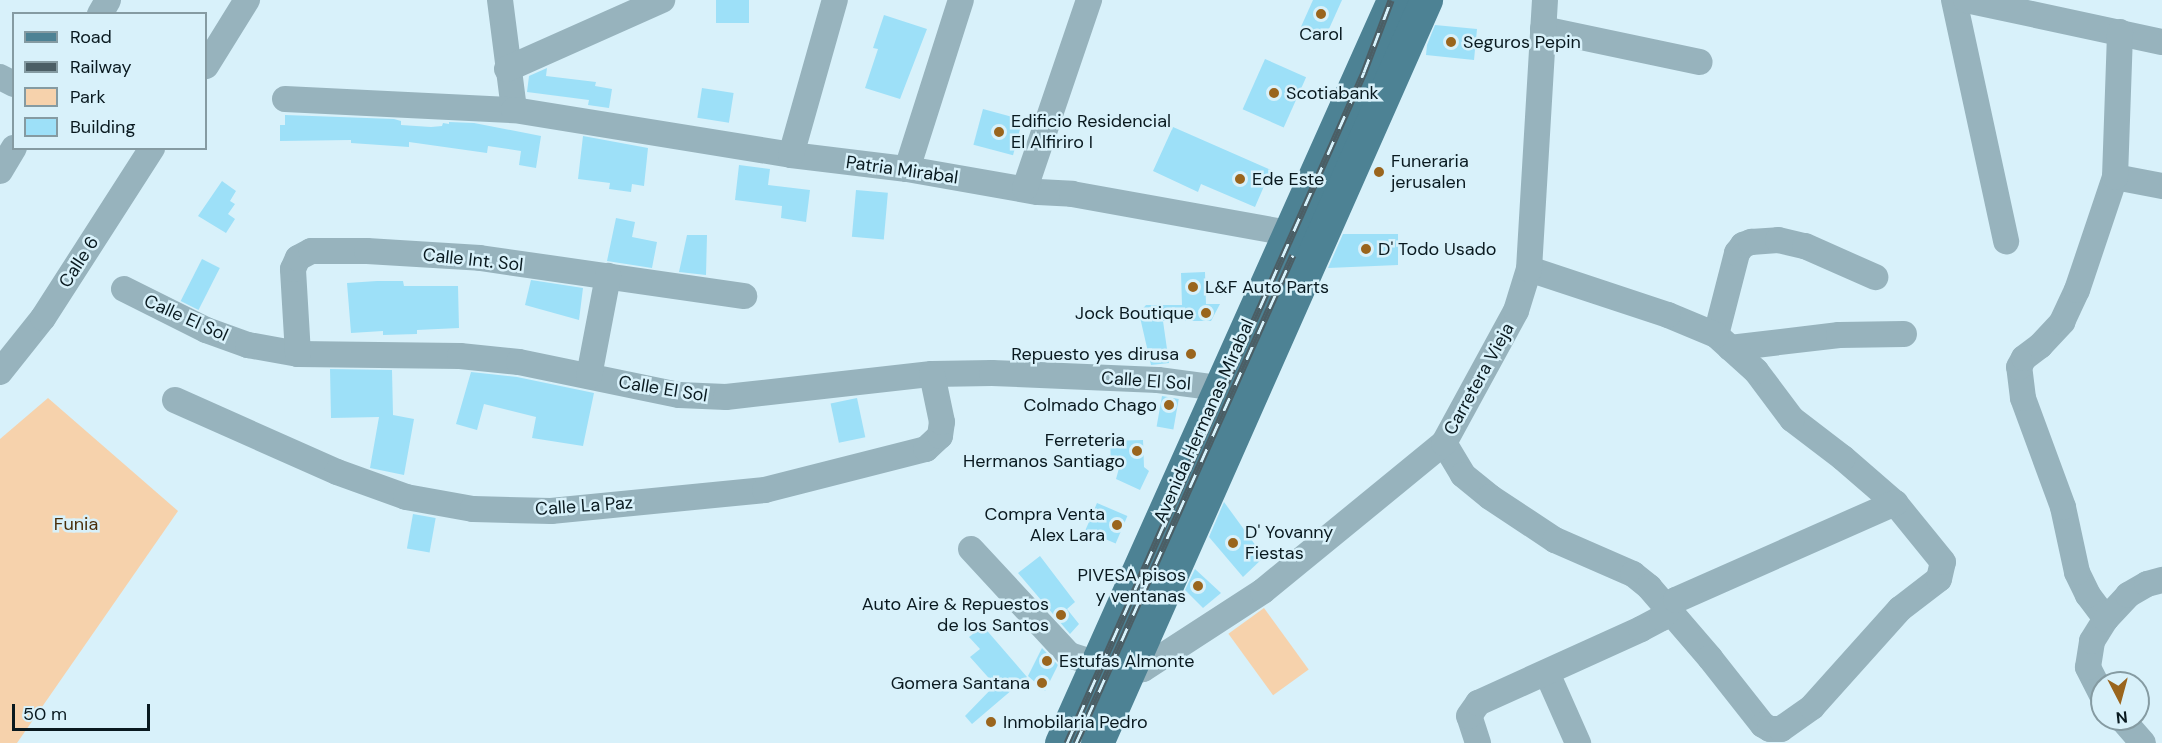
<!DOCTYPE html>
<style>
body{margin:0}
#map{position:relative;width:2162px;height:743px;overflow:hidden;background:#d8f1fa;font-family:"DM Sans",sans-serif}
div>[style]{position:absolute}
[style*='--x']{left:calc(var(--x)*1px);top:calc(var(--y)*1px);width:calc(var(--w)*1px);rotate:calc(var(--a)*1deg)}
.green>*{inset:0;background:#f6d2ac;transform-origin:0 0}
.building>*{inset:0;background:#9de0f8;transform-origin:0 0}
.minor>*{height:26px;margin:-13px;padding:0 13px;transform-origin:13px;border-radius:13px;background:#97b3bd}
.major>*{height:33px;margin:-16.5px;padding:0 16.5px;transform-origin:16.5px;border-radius:16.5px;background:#4d8294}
.rail>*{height:7px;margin-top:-3.5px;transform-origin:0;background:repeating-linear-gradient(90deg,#d8f1fa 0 14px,#4b5e65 0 28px);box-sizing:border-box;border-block:2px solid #4b5e65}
.dots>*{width:16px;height:16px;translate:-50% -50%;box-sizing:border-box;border:3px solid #d8f1fa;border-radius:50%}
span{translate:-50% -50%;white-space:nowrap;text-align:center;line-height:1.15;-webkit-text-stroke:5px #d8f1fa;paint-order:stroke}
.poi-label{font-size:18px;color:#09191f}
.left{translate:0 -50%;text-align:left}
.right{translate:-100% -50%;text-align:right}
.street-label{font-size:18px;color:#09191f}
.park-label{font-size:18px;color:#4a2f0b}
.legend{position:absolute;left:12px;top:12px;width:195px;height:138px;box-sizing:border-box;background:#d8f1fa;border:2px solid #859ba2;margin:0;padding:8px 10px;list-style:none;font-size:18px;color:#09191f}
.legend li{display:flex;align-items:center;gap:12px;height:30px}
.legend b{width:30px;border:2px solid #859ba2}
.north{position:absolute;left:2090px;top:671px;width:60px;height:60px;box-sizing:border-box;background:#d8f1fa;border:2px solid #859ba2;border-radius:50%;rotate:174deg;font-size:16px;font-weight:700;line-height:24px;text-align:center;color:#09191f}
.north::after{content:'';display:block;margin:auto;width:21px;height:27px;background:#9a651d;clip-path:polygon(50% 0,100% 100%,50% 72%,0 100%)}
.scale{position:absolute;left:12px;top:704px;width:138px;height:27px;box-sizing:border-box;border:3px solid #09191f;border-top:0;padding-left:8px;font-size:18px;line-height:21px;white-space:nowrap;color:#09191f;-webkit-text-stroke:4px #d8f1fa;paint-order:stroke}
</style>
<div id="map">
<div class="green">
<div style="clip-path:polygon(48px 398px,178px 511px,17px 743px,0 743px,0 439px)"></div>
<div style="left:1264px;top:608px;width:76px;height:44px;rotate:54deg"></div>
</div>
<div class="building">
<div style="left:716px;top:0;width:33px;height:23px"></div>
<div style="clip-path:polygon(1313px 0,1342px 0,1324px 40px,1300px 29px)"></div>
<div style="clip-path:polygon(884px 15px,927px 29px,900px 99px,865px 88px,878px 49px,873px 48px)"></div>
<div style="clip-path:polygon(1435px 25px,1477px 29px,1474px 60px,1426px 55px,1427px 45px)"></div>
<div style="left:1265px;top:59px;width:45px;height:55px;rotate:24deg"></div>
<div style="clip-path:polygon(547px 68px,546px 76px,596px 82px,595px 86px,612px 89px,609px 108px,588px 105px,589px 100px,527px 92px,529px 76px)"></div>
<div style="left:702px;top:88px;width:32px;height:30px;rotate:9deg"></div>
<div style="left:983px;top:109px;width:41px;height:37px;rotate:15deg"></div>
<div style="clip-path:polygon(285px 115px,394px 119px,401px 121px,401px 125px,431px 127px,442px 126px,443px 123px,449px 124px,449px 122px,474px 123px,541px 136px,536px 168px,519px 165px,521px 151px,488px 146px,487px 153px,409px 142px,409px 147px,351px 143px,351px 140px,280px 141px,280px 125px,285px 125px)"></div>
<div style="clip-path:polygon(1173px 127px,1271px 170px,1255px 207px,1201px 184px,1198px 192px,1153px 171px)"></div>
<div style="clip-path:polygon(583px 136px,648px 148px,644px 186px,632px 184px,631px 192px,609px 189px,610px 183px,578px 179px)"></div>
<div style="clip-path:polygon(739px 165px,770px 169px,768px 185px,810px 190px,806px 222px,781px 218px,782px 206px,735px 200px)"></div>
<div style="clip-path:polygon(222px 181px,236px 191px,230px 201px,235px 204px,228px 214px,235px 219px,226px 233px,198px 216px)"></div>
<div style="left:856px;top:190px;width:32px;height:47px;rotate:5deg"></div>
<div style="clip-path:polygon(616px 218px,635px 222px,632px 237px,657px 242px,652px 268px,607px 261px)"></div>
<div style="clip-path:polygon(1343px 234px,1398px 234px,1398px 265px,1328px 268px)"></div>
<div style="clip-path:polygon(687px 235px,707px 235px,706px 275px,679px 272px)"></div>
<div style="left:202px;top:259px;width:20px;height:47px;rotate:27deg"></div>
<div style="clip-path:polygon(1205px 272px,1206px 304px,1220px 304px,1211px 321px,1163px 321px,1169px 363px,1151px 365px,1139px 313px,1146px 305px,1182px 305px,1181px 273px)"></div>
<div style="clip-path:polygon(531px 280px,583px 288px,579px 320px,525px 305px)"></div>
<div style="clip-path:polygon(377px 281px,403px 281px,404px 286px,458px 286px,459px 328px,417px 330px,417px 334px,383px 335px,383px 331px,351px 333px,347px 283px)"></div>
<div style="clip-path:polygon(330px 369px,392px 370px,393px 415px,414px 419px,404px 475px,370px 468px,379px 417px,331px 418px)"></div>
<div style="clip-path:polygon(471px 372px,517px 377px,594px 393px,583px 446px,532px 438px,536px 417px,484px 404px,477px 430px,456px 424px)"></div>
<div style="left:1162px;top:396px;width:17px;height:31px;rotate:10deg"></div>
<div style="left:857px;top:398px;width:40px;height:27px;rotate:78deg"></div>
<div style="clip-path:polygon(1143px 440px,1144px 467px,1149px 471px,1140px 490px,1116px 479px,1121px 461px,1111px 462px,1110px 441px)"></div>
<div style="clip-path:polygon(1224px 502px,1264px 557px,1243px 577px,1209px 537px)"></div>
<div style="left:1097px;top:503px;width:33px;height:30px;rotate:23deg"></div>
<div style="left:413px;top:514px;width:23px;height:35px;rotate:10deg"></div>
<div style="clip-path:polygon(1040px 556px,1075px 602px,1067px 609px,1079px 624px,1070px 634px,1018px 573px)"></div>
<div style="clip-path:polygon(1195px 569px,1221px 593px,1203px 608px,1185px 590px)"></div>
<div style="clip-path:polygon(983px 626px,1027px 677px,972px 724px,965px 716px,995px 685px,970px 657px,980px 649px,969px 637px)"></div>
<div style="clip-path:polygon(1042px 648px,1058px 665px,1045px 691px,1028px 676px)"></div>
</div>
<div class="minor">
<div style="--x:500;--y:0;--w:111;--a:82.7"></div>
<div style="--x:1954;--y:0;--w:247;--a:77.8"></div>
<div style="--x:1966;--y:0;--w:200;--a:12.1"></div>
<div style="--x:100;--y:14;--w:16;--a:-60"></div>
<div style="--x:1543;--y:29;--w:160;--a:11.9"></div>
<div style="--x:206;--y:66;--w:78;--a:-58.2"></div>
<div style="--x:507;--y:69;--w:170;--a:-24"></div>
<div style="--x:0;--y:77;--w:16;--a:27"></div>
<div style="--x:285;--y:99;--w:229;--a:2.8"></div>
<div style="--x:514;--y:110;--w:281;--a:9.2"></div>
<div style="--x:791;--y:155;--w:117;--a:6.9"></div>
<div style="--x:907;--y:169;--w:133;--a:10"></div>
<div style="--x:1038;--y:192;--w:34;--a:3"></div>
<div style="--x:1072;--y:194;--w:220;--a:10.2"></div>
<div style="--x:791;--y:155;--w:161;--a:-74.2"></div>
<div style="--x:907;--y:169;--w:177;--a:-72.3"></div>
<div style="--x:0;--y:171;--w:27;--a:-59"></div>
<div style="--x:2115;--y:177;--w:48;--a:10.8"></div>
<div style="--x:1025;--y:188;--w:199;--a:-71.2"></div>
<div style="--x:124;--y:289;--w:92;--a:26.6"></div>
<div style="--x:206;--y:330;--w:45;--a:19.7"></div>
<div style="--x:248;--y:345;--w:51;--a:10.2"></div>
<div style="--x:298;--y:354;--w:162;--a:0.7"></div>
<div style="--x:460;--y:356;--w:59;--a:5.8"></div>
<div style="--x:519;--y:362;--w:163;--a:11.7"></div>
<div style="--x:679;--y:395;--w:47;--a:2.4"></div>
<div style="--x:726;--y:397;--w:207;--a:-6.4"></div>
<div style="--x:932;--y:374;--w:60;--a:-1"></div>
<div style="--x:992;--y:373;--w:166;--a:2.4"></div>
<div style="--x:1158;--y:380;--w:62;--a:7.5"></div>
<div style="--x:1219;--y:388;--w:17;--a:17"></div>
<div style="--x:1716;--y:335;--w:85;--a:-75.6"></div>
<div style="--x:1737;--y:253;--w:10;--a:-53"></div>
<div style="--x:1743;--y:245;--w:9;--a:-21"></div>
<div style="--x:1751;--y:242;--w:27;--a:-4"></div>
<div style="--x:1778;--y:240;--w:28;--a:13"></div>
<div style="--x:1805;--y:246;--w:77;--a:23.9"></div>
<div style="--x:1730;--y:348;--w:110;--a:-6.8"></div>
<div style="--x:1839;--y:335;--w:65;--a:-0.9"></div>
<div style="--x:298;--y:354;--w:85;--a:-93.4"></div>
<div style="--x:293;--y:269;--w:12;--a:-66"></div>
<div style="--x:298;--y:258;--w:15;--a:-28"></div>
<div style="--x:311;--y:251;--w:56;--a:0"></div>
<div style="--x:367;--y:251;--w:113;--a:3.5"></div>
<div style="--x:480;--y:258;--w:267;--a:8.2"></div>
<div style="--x:0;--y:372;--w:69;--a:-51.5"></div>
<div style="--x:43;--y:318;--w:202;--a:-57.3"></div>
<div style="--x:589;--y:376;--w:102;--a:-79.2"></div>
<div style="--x:175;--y:400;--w:177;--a:24"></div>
<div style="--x:337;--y:472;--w:73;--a:19.9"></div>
<div style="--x:406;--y:497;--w:68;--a:10.2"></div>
<div style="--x:473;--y:509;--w:78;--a:1.5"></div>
<div style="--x:551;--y:511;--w:215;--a:-5.6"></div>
<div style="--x:765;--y:490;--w:166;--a:-14.3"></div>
<div style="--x:926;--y:449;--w:19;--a:-43"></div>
<div style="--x:940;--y:436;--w:14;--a:-82"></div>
<div style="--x:942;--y:422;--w:49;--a:-101.8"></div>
<div style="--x:1444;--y:443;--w:37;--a:59"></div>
<div style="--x:1463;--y:475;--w:35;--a:39"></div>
<div style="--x:1490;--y:497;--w:78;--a:33.5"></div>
<div style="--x:1555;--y:540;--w:85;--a:23.6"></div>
<div style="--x:1633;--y:574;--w:21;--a:39"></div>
<div style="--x:1649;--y:587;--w:94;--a:49.3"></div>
<div style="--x:1710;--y:658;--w:85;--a:51.7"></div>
<div style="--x:1763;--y:725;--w:8;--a:30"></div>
<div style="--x:1770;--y:729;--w:11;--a:0"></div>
<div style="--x:1781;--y:729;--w:38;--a:-35"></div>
<div style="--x:1812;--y:707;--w:132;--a:-48.1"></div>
<div style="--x:1900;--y:609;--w:49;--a:-37.6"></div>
<div style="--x:1939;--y:579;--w:17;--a:-77"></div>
<div style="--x:1943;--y:562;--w:76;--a:-129.1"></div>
<div style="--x:1895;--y:503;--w:69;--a:-139.1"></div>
<div style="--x:1843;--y:458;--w:64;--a:-142.6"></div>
<div style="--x:1792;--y:419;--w:60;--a:-126.9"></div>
<div style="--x:1756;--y:371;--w:54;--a:-138"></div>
<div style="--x:1716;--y:335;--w:52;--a:-157.4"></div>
<div style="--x:1668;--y:315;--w:146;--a:-161.7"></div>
<div style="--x:971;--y:549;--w:144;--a:47.2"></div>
<div style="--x:1069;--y:655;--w:60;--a:17.5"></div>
<div style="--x:1126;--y:673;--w:17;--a:-13"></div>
<div style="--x:1143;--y:669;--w:143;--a:-33"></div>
<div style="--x:1263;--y:591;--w:234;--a:-39.3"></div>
<div style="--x:1444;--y:443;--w:150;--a:-61.4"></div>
<div style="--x:1516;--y:311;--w:44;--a:-72.8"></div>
<div style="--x:1529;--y:269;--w:269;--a:-86.6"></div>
<div style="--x:2106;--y:619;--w:30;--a:-127"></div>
<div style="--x:2088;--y:595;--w:25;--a:-116"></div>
<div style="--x:2077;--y:572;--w:66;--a:-102.2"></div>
<div style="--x:2063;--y:507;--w:116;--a:-110.2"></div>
<div style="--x:2023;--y:398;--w:31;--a:-97"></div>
<div style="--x:2019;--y:367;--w:10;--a:-61"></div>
<div style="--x:2024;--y:358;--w:20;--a:-37"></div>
<div style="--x:2040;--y:346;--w:33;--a:-47"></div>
<div style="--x:2062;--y:322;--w:35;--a:-65"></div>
<div style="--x:2077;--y:290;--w:119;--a:-71.4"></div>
<div style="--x:2115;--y:177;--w:145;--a:-88"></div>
<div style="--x:1547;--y:673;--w:77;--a:66.1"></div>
<div style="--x:2102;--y:695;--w:31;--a:-117"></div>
<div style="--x:2088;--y:667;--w:26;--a:-81"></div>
<div style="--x:2092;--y:641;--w:26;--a:-58"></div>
<div style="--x:2106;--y:619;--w:33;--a:-47"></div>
<div style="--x:2128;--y:595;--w:22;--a:-30"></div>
<div style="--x:2147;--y:584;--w:16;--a:-15"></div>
<div style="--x:2122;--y:719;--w:32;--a:49"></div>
<div style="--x:1478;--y:743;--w:28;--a:-108"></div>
<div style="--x:1469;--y:716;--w:16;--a:-55"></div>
<div style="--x:1478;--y:703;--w:179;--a:-24.4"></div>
<div style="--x:1641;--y:629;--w:24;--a:-28"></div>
<div style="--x:1662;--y:618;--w:23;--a:-52"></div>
<div style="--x:1676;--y:600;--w:240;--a:-23.9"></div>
</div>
<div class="major">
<div style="--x:1061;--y:743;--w:814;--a:-65.92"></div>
<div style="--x:1097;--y:743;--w:813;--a:-66.12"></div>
</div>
<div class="rail">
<div style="--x:1067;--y:743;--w:734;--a:-66.12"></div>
<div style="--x:1364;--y:72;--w:77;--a:-69.4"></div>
<div style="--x:1076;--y:743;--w:534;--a:-66.03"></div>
</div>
<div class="dots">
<div style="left:1321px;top:14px;background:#9a651d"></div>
<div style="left:1451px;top:42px;background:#9a651d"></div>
<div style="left:1274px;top:93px;background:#9a651d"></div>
<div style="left:999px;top:132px;background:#9a651d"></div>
<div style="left:1379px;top:172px;background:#9a651d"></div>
<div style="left:1240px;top:179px;background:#9a651d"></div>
<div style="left:1366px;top:249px;background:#9a651d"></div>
<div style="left:1193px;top:287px;background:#9a651d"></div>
<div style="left:1206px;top:313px;background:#9a651d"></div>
<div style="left:1191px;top:354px;background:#9a651d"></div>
<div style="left:1169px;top:405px;background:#9a651d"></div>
<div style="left:1137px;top:451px;background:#9a651d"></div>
<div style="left:1117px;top:525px;background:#9a651d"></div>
<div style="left:1233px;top:543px;background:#9a651d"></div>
<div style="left:1198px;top:586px;background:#9a651d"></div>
<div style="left:1061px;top:615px;background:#9a651d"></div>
<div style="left:1047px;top:661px;background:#9a651d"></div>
<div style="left:1042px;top:683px;background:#9a651d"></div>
<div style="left:991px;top:722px;background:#9a651d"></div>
</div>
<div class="poi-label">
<span style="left:1321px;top:34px">Carol</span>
<span class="left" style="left:1463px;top:42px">Seguros Pepin</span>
<span class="left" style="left:1286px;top:93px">Scotiabank</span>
<span class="left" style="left:1011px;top:132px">Edificio Residencial<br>El Alfiriro I</span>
<span class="left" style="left:1391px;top:172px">Funeraria<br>jerusalen</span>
<span class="left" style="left:1252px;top:179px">Ede Este</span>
<span class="left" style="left:1378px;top:249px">D' Todo Usado</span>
<span class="left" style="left:1205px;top:287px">L&amp;F Auto Parts</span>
<span class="right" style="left:1194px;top:313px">Jock Boutique</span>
<span class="right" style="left:1179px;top:354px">Repuesto yes dirusa</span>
<span class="right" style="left:1157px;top:405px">Colmado Chago</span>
<span class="right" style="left:1125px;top:451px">Ferreteria<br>Hermanos Santiago</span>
<span class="right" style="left:1105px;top:525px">Compra Venta<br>Alex Lara</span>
<span class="left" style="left:1245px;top:543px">D' Yovanny<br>Fiestas</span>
<span class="right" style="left:1186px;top:586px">PIVESA pisos<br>y ventanas</span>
<span class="right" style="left:1049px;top:615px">Auto Aire &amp; Repuestos<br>de los Santos</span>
<span class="left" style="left:1059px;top:661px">Estufas Almonte</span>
<span class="right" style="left:1030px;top:683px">Gomera Santana</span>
<span class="left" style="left:1003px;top:722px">Inmobilaria Pedro</span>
</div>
<div class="street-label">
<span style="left:902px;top:170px;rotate:8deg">Patria Mirabal</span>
<span style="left:473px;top:260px;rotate:6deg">Calle Int. Sol</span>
<span style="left:79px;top:262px;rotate:-57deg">Calle 6</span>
<span style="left:186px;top:318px;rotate:24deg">Calle El Sol</span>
<span style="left:1479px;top:379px;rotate:-61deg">Carretera Vieja</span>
<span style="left:1146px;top:381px;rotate:4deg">Calle El Sol</span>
<span style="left:663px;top:389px;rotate:9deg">Calle El Sol</span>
<span style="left:1204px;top:421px;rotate:-66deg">Avenida Hermanas Mirabal</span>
<span style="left:584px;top:506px;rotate:-4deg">Calle La Paz</span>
</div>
<div class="park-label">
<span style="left:76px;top:524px">Funia</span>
</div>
<ul class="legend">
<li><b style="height:8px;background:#4d8294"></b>Road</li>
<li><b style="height:8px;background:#4b5e65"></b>Railway</li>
<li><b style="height:16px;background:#f6d2ac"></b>Park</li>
<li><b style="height:16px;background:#9de0f8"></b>Building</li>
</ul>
<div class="north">N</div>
<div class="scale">50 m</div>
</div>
